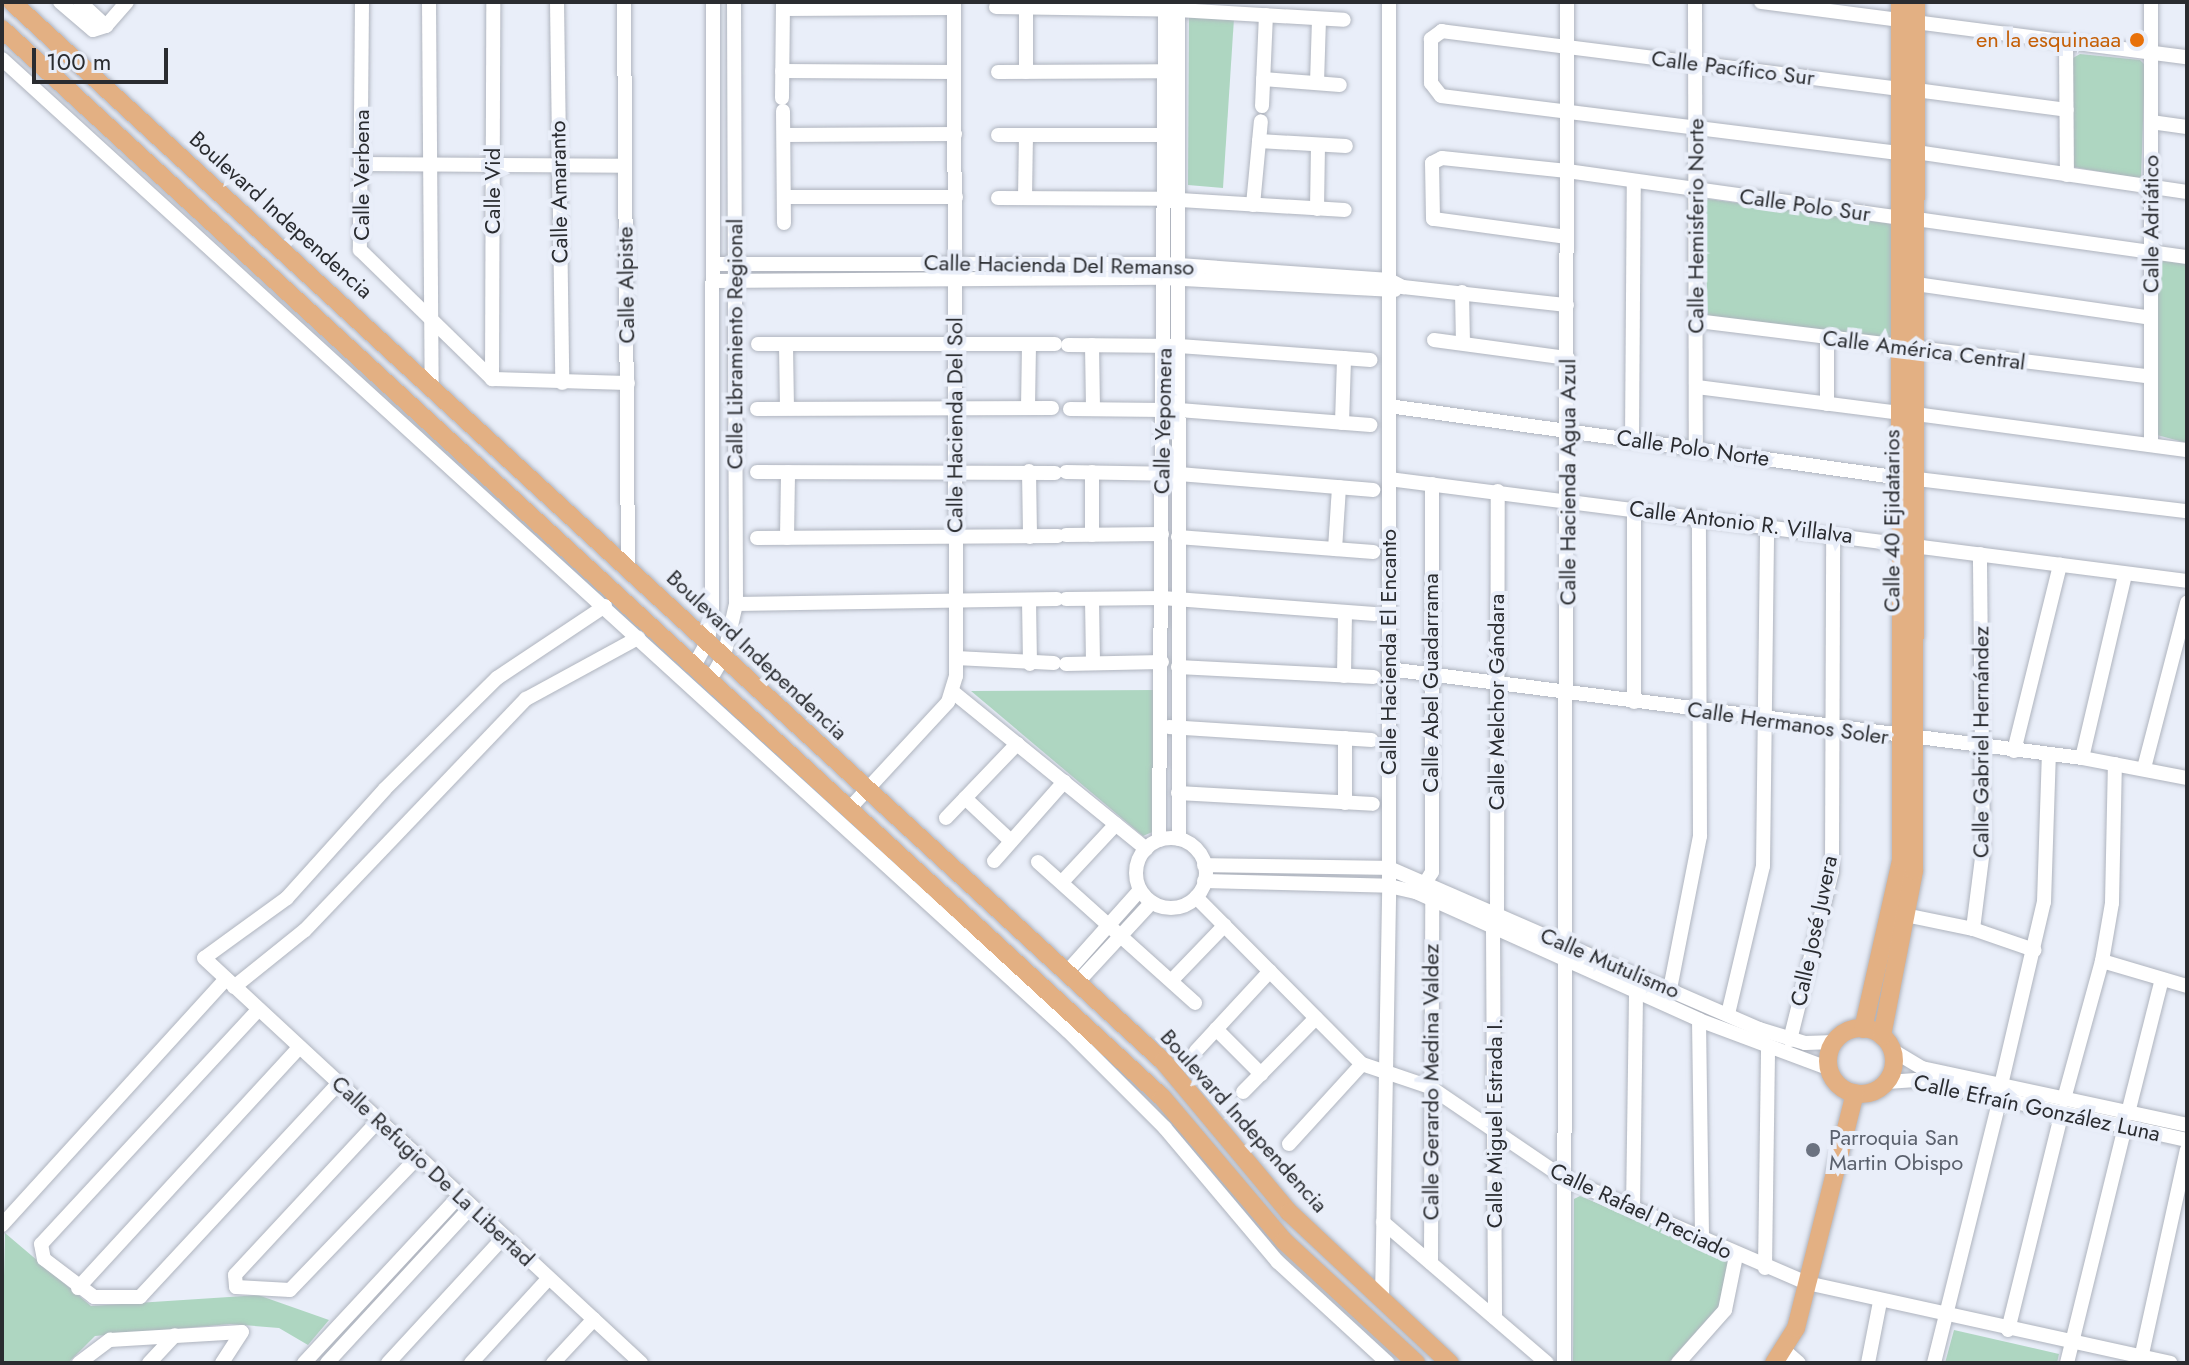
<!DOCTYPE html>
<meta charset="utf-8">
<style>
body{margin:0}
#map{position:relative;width:2189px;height:1365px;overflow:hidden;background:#e9eef9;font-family:Jost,sans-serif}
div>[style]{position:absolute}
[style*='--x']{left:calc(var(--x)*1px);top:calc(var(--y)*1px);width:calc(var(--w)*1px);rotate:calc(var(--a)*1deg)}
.green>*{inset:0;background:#aed6c1}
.roads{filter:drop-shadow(0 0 2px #afb4be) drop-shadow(0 0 2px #afb4be)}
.minor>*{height:14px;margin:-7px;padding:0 7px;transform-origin:7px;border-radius:7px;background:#fff}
.minor>.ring{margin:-7px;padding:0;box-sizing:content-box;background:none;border:14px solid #fff;border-radius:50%}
.major>*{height:18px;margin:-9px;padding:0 9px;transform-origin:9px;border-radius:9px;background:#e3b083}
.major>.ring{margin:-9px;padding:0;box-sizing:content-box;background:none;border:18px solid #e3b083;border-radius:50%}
.dots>*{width:22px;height:22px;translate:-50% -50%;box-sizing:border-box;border:4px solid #e9eef9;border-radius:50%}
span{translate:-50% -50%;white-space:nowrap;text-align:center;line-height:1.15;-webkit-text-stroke:8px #e9eef9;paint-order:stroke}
.food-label{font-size:22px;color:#c56008}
.right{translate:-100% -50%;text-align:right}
.street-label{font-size:22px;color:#2a2c30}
.worship-label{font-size:22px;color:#5b616d}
.left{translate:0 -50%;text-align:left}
.frame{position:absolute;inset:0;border:4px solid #2a2c30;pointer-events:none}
.scale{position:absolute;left:32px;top:48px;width:136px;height:36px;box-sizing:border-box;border:4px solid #2a2c30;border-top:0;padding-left:10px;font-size:24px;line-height:28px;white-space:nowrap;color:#2a2c30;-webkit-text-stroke:6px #e9eef9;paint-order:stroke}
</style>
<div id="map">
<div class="green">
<div style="clip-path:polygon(1189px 15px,1234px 18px,1223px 188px,1188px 185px)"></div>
<div style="clip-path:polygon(2080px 54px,2140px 60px,2145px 65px,2141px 179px,2074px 167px,2073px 58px)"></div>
<div style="clip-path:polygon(1708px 199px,1892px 224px,1894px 335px,1887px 339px,1708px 318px,1704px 203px)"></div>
<div style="clip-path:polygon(2163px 261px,2187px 264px,2187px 443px,2157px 435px,2158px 268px)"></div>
<div style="clip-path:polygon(1157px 690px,1157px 830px,1143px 836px,971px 691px)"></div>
<div style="clip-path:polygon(1580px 1196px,1724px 1256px,1728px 1263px,1720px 1305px,1668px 1363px,1573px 1363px,1574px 1199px)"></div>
<div style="clip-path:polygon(5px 1233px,91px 1306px,258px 1295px,329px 1320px,308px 1345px,279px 1328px,230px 1324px,95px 1336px,68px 1363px,2px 1363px)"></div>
<div style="clip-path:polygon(1954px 1330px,2059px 1354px,2057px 1363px,1945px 1363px)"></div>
</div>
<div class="roads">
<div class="minor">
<div style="--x:60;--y:2;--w:43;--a:40.3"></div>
<div style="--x:93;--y:30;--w:14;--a:-17"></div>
<div style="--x:106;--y:26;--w:32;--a:-49"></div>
<div style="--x:80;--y:2;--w:35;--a:43"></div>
<div style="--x:362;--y:2;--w:248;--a:90.5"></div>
<div style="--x:360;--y:250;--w:185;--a:44.3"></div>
<div style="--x:492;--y:379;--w:136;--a:1.7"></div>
<div style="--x:429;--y:2;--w:386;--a:89.6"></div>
<div style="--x:557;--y:2;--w:381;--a:89.2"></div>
<div style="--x:624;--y:2;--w:567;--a:89.6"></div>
<div style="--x:1178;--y:2;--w:837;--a:89.93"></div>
<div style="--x:1695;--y:2;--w:447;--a:89.9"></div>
<div style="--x:1761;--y:2;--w:430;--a:7.4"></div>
<div style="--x:2151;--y:2;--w:443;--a:90"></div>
<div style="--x:996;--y:7;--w:182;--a:0.9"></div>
<div style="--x:1178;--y:10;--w:166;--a:3.4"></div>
<div style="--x:1026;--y:7;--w:65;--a:90"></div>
<div style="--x:783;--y:9;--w:171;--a:-0.3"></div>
<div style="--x:2066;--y:42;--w:133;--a:89.6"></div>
<div style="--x:2;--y:59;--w:1443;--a:42.36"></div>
<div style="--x:1068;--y:1031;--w:137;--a:45"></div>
<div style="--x:1165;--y:1128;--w:175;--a:49.9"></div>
<div style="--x:1278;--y:1262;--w:149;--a:42.6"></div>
<div style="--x:782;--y:71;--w:172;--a:0.3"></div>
<div style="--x:998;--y:72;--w:166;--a:-0.3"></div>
<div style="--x:1263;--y:79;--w:77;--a:4.5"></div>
<div style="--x:1317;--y:83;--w:64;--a:-88.2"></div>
<div style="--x:1900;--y:89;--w:462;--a:-172.8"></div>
<div style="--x:1442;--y:31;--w:14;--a:144"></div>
<div style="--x:1431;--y:39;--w:44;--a:90"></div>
<div style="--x:1431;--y:83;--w:16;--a:52"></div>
<div style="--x:1441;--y:96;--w:463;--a:7.1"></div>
<div style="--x:1916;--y:90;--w:152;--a:7.5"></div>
<div style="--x:782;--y:98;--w:96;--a:-89.4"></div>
<div style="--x:1262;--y:106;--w:91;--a:-87.5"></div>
<div style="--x:783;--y:111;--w:112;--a:89.5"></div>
<div style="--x:2151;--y:122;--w:36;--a:8"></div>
<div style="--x:784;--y:135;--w:171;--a:-0.3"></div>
<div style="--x:998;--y:135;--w:166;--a:0"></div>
<div style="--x:1259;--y:141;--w:87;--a:3.3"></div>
<div style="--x:1916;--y:152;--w:274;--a:8.4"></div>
<div style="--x:362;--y:164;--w:263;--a:0.4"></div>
<div style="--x:784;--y:197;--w:172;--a:0"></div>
<div style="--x:998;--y:198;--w:166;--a:0.3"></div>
<div style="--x:1164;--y:199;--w:181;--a:3.5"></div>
<div style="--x:1025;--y:198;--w:63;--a:-89.1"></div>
<div style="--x:1253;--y:205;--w:84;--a:-84.6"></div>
<div style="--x:1317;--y:209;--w:64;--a:-89.1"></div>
<div style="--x:1916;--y:219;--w:274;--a:8"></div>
<div style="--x:1567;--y:237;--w:135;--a:-172.3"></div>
<div style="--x:1433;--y:219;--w:56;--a:-91"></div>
<div style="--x:1432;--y:163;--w:11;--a:-27"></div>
<div style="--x:1442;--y:158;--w:126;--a:5.9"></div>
<div style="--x:1567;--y:171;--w:336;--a:8"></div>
<div style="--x:714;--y:264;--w:451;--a:0"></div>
<div style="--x:1165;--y:264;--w:225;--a:4.1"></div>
<div style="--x:1389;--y:280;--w:16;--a:27"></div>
<div style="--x:1403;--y:287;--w:165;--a:6.3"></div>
<div style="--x:714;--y:281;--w:450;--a:-0.4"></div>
<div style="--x:1164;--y:278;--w:231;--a:3"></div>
<div style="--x:1916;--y:284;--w:237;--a:8.2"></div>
<div style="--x:1462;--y:292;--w:50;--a:88.9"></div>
<div style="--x:1697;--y:321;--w:457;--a:7"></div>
<div style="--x:1827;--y:339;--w:65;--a:90"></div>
<div style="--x:1434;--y:340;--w:135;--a:7.7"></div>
<div style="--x:758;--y:344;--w:297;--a:0"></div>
<div style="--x:786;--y:345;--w:63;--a:89.1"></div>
<div style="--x:1068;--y:345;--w:111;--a:0.5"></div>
<div style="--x:1179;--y:346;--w:192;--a:4.2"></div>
<div style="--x:1092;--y:345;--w:63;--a:89.1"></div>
<div style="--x:492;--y:379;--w:377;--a:-89.8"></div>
<div style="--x:1697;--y:387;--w:206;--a:7.3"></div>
<div style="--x:1389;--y:406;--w:517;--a:8"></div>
<div style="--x:1028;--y:408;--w:63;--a:-89.1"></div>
<div style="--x:757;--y:409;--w:295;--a:-0.2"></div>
<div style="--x:1070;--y:409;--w:94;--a:0.6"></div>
<div style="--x:1179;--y:410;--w:192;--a:4.5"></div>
<div style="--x:1916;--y:414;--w:273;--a:7.6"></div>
<div style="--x:1342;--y:423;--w:65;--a:-88.2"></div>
<div style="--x:1632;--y:440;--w:259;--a:-89.6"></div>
<div style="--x:1029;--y:471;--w:66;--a:89.1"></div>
<div style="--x:757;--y:472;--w:298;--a:0.2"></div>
<div style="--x:1066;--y:472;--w:113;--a:1"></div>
<div style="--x:1179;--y:474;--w:195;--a:4.7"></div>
<div style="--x:1389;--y:479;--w:804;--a:7.28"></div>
<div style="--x:1917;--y:479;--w:272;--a:6.8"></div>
<div style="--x:1066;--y:535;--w:96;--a:-0.6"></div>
<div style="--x:1092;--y:535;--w:63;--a:-90"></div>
<div style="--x:1178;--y:537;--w:196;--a:4.4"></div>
<div style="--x:757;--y:538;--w:301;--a:-0.4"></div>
<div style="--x:787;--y:538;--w:66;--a:-89.1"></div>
<div style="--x:1335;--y:549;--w:62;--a:-86.3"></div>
<div style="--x:1066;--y:599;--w:96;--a:-0.6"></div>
<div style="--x:1162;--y:598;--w:213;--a:4.3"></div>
<div style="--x:1092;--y:599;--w:64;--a:89.1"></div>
<div style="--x:1029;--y:600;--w:64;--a:89.1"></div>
<div style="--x:736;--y:604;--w:321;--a:-0.9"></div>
<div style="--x:605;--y:606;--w:130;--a:146.3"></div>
<div style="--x:497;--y:678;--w:158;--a:135.3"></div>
<div style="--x:385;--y:789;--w:147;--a:132"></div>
<div style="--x:287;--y:898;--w:102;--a:144.1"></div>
<div style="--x:204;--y:958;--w:596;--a:42.82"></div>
<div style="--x:956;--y:658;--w:98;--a:2.9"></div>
<div style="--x:1066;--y:664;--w:96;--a:-1.2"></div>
<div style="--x:694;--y:666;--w:29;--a:-61"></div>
<div style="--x:708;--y:641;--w:27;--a:-82"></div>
<div style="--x:712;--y:614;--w:612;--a:-89.91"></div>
<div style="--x:1178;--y:667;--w:196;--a:2.9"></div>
<div style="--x:1389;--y:669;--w:699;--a:7.32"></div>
<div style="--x:2082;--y:758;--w:107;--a:10.8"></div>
<div style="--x:1344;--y:676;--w:64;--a:-89.1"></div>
<div style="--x:710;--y:680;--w:28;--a:-60"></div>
<div style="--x:724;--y:656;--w:53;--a:-77"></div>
<div style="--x:736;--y:604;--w:602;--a:-90.19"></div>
<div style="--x:953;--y:692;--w:249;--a:39.1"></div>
<div style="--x:1634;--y:702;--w:194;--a:-90"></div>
<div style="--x:1169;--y:727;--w:203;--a:3.7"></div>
<div style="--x:2014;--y:751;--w:192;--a:-76.1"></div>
<div style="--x:2082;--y:758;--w:189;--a:-76.8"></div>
<div style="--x:2144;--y:768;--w:171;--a:-75.4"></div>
<div style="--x:1178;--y:793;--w:195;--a:3.2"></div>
<div style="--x:965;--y:798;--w:63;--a:43.1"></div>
<div style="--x:1345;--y:803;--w:65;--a:-90"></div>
<div style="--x:850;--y:808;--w:144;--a:-47.2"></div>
<div style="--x:948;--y:702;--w:27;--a:-73"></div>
<div style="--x:956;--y:676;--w:674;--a:-90.17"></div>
<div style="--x:946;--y:818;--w:103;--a:-46.2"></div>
<div class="ring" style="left:1136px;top:838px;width:56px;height:56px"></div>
<div style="--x:1159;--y:840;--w:838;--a:-89.59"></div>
<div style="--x:994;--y:861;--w:106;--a:-48.5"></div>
<div style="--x:1038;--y:862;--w:211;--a:41.9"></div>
<div style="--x:1204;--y:865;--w:185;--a:0.9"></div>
<div style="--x:1389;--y:868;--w:404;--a:23.5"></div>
<div style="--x:1759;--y:1029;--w:48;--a:16.9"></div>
<div style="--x:1805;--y:1043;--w:30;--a:-2"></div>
<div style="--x:1204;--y:881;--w:185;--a:1.5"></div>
<div style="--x:1389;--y:886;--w:28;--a:13"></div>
<div style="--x:1416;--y:892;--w:311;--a:24.3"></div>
<div style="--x:1699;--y:1020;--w:140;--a:20.5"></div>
<div style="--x:1062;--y:882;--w:79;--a:-47"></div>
<div style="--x:1422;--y:888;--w:19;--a:-58"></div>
<div style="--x:1432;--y:872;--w:388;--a:-90"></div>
<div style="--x:1196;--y:897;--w:235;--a:45.2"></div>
<div style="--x:1362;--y:1064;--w:72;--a:18.7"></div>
<div style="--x:1430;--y:1087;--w:162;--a:34.2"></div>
<div style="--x:1564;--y:1178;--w:265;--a:23.4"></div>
<div style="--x:1807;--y:1283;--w:372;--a:12.4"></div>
<div style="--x:1497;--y:913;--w:422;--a:-89.9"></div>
<div style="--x:1905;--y:915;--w:69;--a:11.6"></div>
<div style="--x:1973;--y:929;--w:65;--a:19"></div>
<div style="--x:1493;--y:929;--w:389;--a:89.7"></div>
<div style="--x:1973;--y:929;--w:80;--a:-82.8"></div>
<div style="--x:1983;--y:850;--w:296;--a:-90.6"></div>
<div style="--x:2102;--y:961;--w:89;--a:16.4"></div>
<div style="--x:1066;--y:973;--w:111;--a:-48.3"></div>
<div style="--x:1172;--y:980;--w:76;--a:-46.1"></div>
<div style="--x:1077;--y:983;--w:110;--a:-47.2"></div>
<div style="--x:234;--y:987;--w:91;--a:-38.8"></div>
<div style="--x:305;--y:930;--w:320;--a:-46.3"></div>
<div style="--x:526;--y:699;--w:128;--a:-28.6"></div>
<div style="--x:1670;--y:989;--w:156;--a:-78.9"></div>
<div style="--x:1700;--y:836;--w:319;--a:-90.2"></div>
<div style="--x:258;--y:1010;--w:319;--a:132.8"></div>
<div style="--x:41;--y:1244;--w:15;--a:79"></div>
<div style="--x:44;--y:1259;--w:63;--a:37.2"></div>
<div style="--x:94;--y:1297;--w:46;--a:0"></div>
<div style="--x:140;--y:1297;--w:291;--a:-47.1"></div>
<div style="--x:1728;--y:1014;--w:152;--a:-76.7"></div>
<div style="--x:1763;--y:866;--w:340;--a:-89.3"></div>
<div style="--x:1699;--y:1020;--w:221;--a:89.2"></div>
<div style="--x:1216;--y:1029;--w:64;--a:45"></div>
<div style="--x:1790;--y:1040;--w:174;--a:-76"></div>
<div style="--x:1832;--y:871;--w:336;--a:-89.8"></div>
<div style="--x:1892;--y:1050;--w:35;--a:31"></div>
<div style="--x:1922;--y:1068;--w:271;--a:12.1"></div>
<div style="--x:1196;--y:1051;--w:109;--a:-47.2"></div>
<div style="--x:1887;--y:1082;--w:29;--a:-4"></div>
<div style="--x:1916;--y:1080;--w:278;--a:12.5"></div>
<div style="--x:2001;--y:1085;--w:188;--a:-76.8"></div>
<div style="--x:2044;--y:902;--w:148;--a:-88.1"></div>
<div style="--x:1243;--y:1092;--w:104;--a:-45.4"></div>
<div style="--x:2064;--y:1099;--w:143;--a:-74.6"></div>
<div style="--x:2102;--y:961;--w:59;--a:-80.2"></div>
<div style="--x:2112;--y:903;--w:139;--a:-88.8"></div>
<div style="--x:2128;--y:1113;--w:138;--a:-75.8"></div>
<div style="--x:378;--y:1121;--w:210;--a:132.9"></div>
<div style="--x:235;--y:1275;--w:12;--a:85"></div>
<div style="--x:236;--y:1287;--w:54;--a:3.2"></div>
<div style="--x:290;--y:1290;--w:185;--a:-46.1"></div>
<div style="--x:1289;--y:1144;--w:108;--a:-47.6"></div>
<div style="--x:1633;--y:1210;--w:218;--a:-89.2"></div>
<div style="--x:1383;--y:1222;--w:216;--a:40.7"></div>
<div style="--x:2;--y:1225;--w:333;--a:-47.7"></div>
<div style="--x:1431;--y:1263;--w:363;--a:-89.8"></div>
<div style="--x:1765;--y:1268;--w:221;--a:-89.2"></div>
<div style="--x:78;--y:1288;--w:326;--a:-47.4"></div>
<div style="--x:1382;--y:1301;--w:415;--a:-89"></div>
<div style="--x:1389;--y:886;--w:884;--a:-90"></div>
<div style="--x:2008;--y:1330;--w:225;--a:-76.1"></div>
<div style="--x:1785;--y:1351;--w:18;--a:41"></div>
<div style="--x:79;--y:1363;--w:39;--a:-37"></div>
<div style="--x:110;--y:1340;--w:132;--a:-3.5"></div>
<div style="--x:242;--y:1332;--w:37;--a:123"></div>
<div style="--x:149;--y:1363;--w:38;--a:-47"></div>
<div style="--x:304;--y:1363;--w:228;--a:-47.1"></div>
<div style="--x:327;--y:1363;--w:212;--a:-47.3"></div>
<div style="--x:388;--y:1363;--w:171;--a:-47.4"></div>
<div style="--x:471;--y:1363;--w:115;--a:-47.5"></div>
<div style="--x:553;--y:1363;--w:60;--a:-47"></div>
<div style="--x:1564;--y:1363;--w:1361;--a:-89.87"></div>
<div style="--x:1678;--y:1363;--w:71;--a:-48.4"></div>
<div style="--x:1725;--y:1310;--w:55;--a:-78.5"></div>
<div style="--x:1868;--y:1363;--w:62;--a:-78.9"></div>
<div style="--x:1934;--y:1363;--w:272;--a:-76"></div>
<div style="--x:2067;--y:1363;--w:244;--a:-76.2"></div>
<div style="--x:2140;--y:1363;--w:218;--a:-77.6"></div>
</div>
<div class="major">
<div style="--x:12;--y:2;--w:1564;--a:42.62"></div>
<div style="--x:1163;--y:1061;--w:197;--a:50.2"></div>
<div style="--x:1289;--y:1212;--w:221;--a:43.2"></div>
<div style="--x:2;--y:29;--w:1577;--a:42.64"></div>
<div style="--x:1162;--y:1097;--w:189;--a:49.7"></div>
<div style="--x:1284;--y:1241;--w:180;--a:42.7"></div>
<div class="ring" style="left:1828px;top:1028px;width:48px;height:48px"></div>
<div style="--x:1863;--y:1029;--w:173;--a:-77.3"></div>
<div style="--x:1901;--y:860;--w:858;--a:-90.07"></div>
<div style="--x:1882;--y:1036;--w:168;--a:-79"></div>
<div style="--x:1914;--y:871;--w:869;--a:-89.87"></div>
<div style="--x:1774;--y:1363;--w:41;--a:-57.8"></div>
<div style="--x:1796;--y:1328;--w:242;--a:-75.9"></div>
</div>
</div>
<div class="dots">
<div style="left:2137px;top:40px;background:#e8710a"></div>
<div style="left:1813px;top:1150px;background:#6b7280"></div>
</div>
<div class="food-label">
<span class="right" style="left:2121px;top:40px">en la esquinaaa</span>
</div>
<div class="street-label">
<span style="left:1733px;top:68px;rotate:7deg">Calle Pacífico Sur</span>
<span style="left:362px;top:175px;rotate:-90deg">Calle Verbena</span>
<span style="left:493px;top:191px;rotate:-90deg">Calle Vid</span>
<span style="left:559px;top:192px;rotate:-91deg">Calle Amaranto</span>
<span style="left:1805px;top:205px;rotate:8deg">Calle Polo Sur</span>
<span style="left:281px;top:215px;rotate:42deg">Boulevard Independencia</span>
<span style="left:2151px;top:224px;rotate:-90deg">Calle Adriático</span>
<span style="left:1696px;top:226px;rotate:-90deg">Calle Hemisferio Norte</span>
<span style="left:1059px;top:265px;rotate:1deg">Calle Hacienda Del Remanso</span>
<span style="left:626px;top:285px;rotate:-91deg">Calle Alpiste</span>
<span style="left:735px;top:344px;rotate:-90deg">Calle Libramiento Regional</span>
<span style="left:1924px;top:350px;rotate:7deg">Calle América Central</span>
<span style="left:1163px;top:421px;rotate:-89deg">Calle Yepomera</span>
<span style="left:955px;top:425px;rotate:-90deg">Calle Hacienda Del Sol</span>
<span style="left:1693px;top:448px;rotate:8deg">Calle Polo Norte</span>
<span style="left:1568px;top:482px;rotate:-90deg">Calle Hacienda Agua Azul</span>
<span style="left:1892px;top:521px;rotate:-90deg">Calle 40 Ejidatarios</span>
<span style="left:1741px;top:522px;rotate:7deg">Calle Antonio R. Villalva</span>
<span style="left:1389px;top:652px;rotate:-90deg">Calle Hacienda El Encanto</span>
<span style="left:757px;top:655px;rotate:43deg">Boulevard Independencia</span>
<span style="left:1431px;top:683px;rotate:-90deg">Calle Abel Guadarrama</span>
<span style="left:1497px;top:702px;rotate:-90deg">Calle Melchor Gándara</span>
<span style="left:1788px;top:723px;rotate:8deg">Calle Hermanos Soler</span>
<span style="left:1981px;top:742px;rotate:-90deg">Calle Gabriel Hernández</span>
<span style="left:1814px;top:931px;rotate:-78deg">Calle José Juvera</span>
<span style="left:1610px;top:963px;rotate:23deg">Calle Mutulismo</span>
<span style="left:1431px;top:1082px;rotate:-90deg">Calle Gerardo Medina Valdez</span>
<span style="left:2037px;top:1108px;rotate:12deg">Calle Efraín González Luna</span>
<span style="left:1244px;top:1121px;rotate:48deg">Boulevard Independencia</span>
<span style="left:1495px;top:1123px;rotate:-90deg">Calle Miguel Estrada I.</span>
<span style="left:433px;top:1171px;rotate:43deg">Calle Refugio De La Libertad</span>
<span style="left:1641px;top:1211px;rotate:25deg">Calle Rafael Preciado</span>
</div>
<div class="worship-label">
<span class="left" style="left:1829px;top:1150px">Parroquia San<br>Martin Obispo</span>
</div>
<div class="frame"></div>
<div class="scale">100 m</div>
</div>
